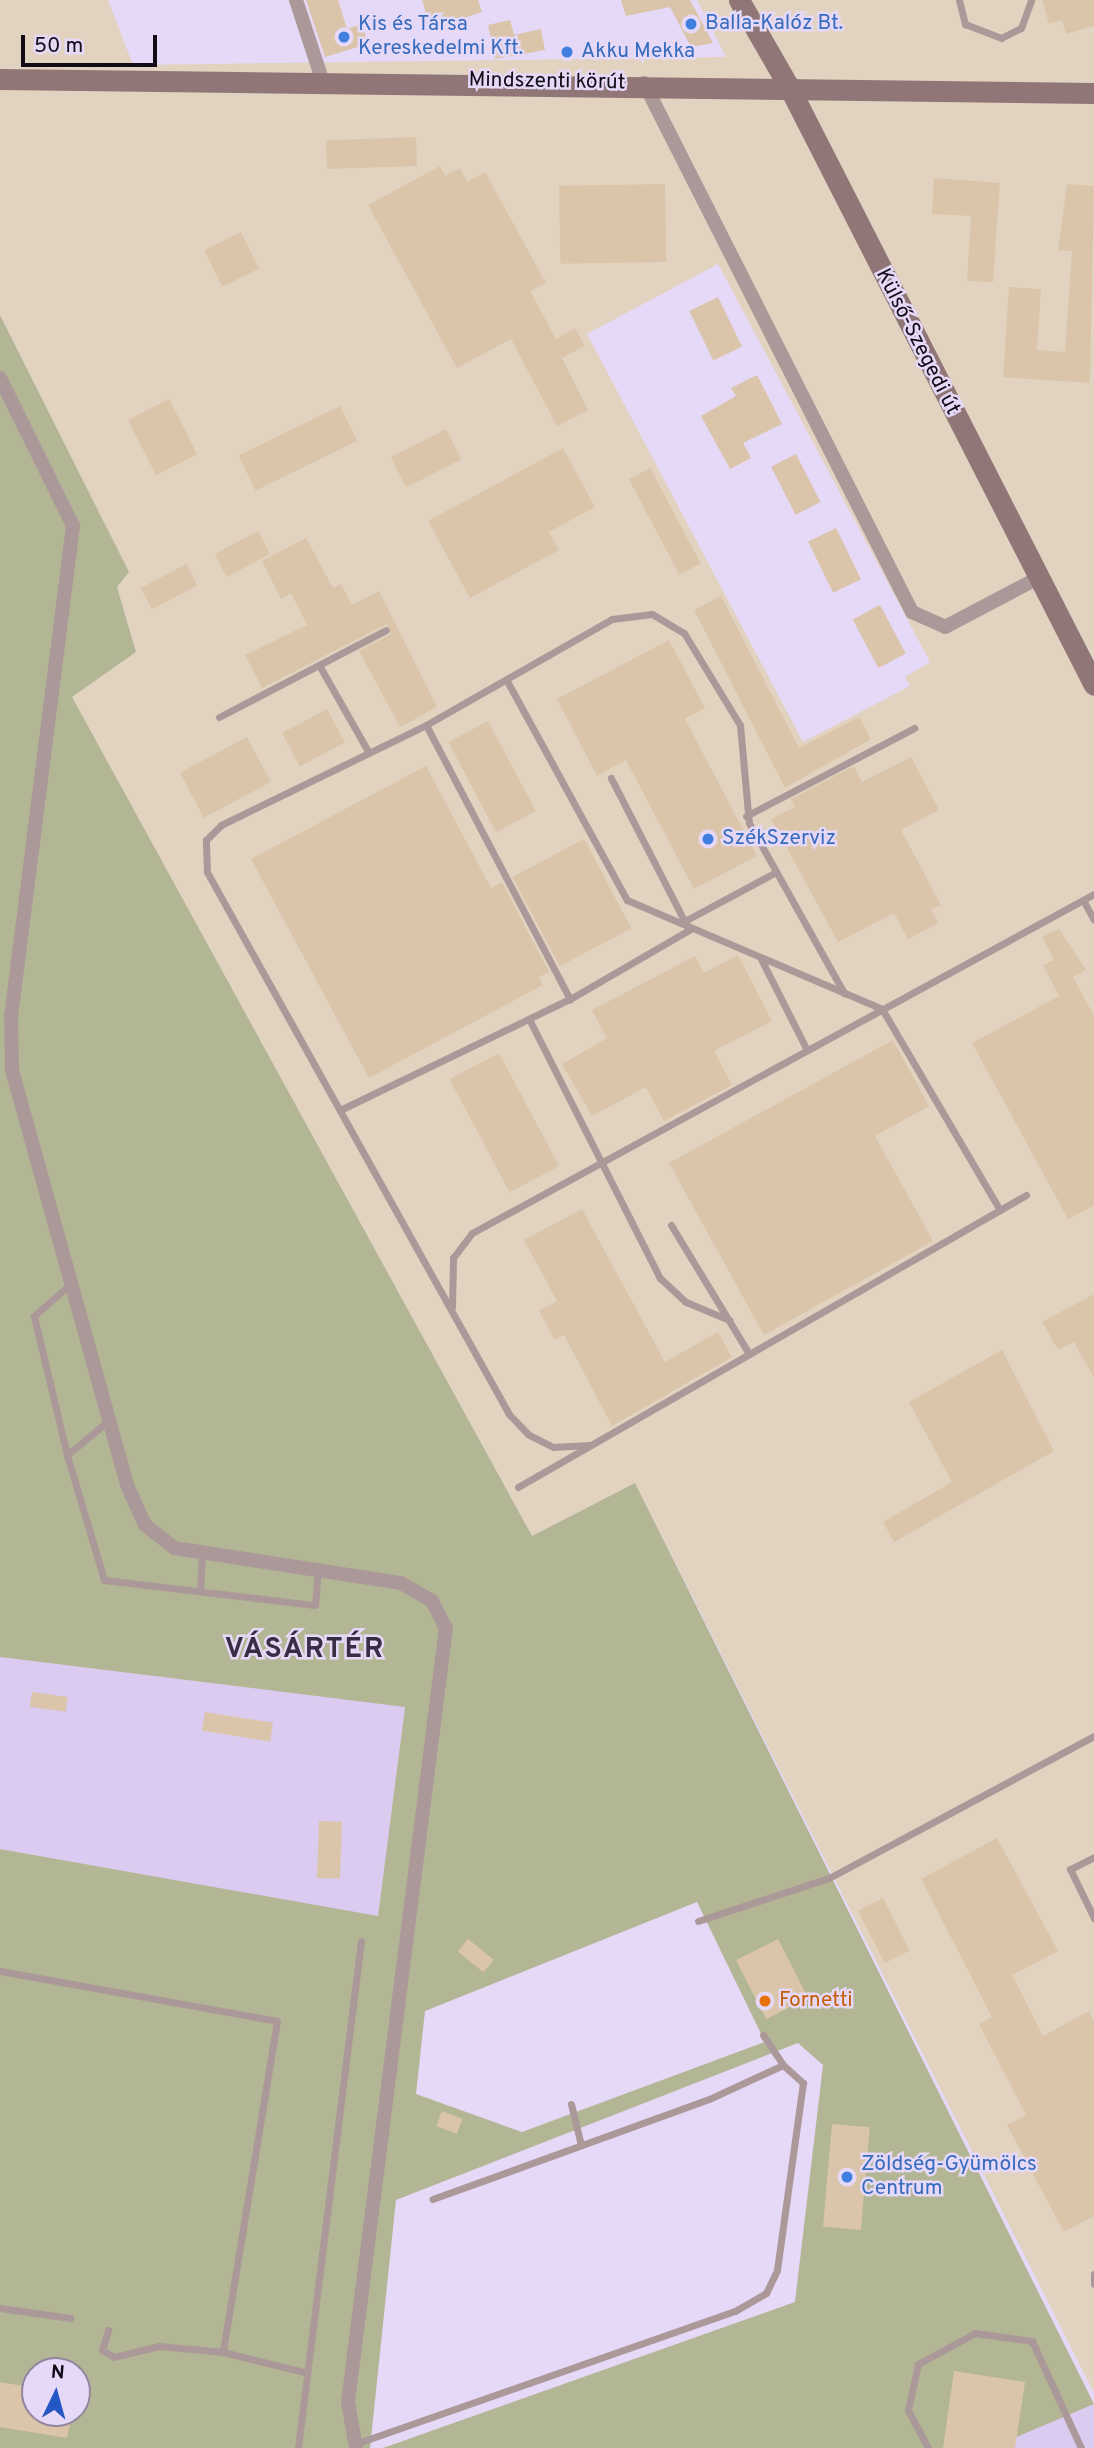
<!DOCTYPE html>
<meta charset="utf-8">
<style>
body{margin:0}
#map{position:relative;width:1094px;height:2448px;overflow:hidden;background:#e6d8f7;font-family:Overpass,sans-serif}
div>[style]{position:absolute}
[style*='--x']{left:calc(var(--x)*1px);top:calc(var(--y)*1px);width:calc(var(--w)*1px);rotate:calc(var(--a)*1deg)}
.built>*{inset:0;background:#dccbf0}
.industrial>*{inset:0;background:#e1d3c0}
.green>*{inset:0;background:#b3b694}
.building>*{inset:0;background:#dac5aa;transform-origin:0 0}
.lane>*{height:7px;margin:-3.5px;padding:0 3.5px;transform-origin:3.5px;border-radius:3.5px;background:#ab9898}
.street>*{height:14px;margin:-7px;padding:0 7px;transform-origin:7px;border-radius:7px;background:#ab9898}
.secondary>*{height:21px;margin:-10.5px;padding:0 10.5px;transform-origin:10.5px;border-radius:10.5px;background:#907676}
.dots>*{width:19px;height:19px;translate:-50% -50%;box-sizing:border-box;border:4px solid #e6d8f7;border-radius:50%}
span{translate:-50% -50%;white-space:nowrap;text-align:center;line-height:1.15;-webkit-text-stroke:5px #e6d8f7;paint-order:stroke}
.shop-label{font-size:21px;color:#366cbe}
.left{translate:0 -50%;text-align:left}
.street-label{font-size:21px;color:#110c16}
.food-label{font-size:21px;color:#c56008}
.district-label{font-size:28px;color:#382d45;font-weight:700;letter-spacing:2px}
.north{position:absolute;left:21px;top:2357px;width:70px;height:70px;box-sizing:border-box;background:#e6d8f7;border:2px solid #91869d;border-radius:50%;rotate:5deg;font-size:19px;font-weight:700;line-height:28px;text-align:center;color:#110c16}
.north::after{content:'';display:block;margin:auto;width:24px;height:32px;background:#2557c4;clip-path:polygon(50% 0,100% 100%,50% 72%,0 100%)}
.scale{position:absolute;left:21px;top:35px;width:136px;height:32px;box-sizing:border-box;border:4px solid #110c16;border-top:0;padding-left:9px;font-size:21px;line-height:24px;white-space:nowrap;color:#110c16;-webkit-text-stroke:5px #e6d8f7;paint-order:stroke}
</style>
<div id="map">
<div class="built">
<div style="clip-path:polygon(0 1657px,405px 1706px,378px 1917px,0 1849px)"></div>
<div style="clip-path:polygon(1094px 2404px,1094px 2448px,991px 2448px)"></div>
</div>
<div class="industrial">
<div style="clip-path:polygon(evenodd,0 0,108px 0,133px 65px,726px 57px,697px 0,1094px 0,1094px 2393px,635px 1483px,532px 1536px,71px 697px,136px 652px,117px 587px,129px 572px,0 315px,0 0,718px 264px,930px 662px,905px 677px,910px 686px,803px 742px,587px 334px,718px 264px)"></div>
</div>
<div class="green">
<div style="clip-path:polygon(evenodd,0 315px,129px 572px,117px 587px,136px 652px,72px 697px,532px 1536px,635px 1483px,1094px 2404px,991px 2448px,383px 2448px,795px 2302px,823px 2065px,798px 2043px,396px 2200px,370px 2448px,0 2448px,0 1849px,378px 1916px,405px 1707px,0 1657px,0 315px,697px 1902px,765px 2042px,522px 2132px,416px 2094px,425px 2011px,697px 1902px,0 315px,35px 2371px,77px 2371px,77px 2413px,35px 2413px,35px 2371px)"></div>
</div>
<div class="building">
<div style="clip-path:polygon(306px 0,338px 0,347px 29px,362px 24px,368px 44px,325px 57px)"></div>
<div style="clip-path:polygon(422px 0,478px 0,482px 12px,431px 29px)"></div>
<div style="clip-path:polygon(621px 0,690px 0,713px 43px,691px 47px,670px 7px,626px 16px)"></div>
<div style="clip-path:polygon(1042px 0,1094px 0,1094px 26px,1066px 34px,1062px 20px,1049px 24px)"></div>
<div style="clip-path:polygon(510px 20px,514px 35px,541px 29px,545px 50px,495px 59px,488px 25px)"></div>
<div style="left:416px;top:137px;width:29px;height:90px;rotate:88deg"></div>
<div style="clip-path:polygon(440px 166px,445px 176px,460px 168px,467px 182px,485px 172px,546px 283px,530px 291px,556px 339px,575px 328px,585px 346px,562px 358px,588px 410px,557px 426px,511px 339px,457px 368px,368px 205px)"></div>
<div style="clip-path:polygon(934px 178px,1000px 183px,993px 282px,967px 281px,971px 216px,932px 214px)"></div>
<div style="left:665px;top:184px;width:78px;height:106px;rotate:89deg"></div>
<div style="clip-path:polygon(1067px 184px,1094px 186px,1090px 383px,1003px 377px,1009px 287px,1041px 289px,1037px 350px,1065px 352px,1072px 251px,1058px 250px)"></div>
<div style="left:241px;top:232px;width:41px;height:41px;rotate:64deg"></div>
<div style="left:718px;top:297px;width:55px;height:32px;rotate:64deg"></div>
<div style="clip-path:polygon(757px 375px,782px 424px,743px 443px,751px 458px,730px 469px,701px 416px,736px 396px,731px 388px)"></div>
<div style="left:169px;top:399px;width:62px;height:46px;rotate:63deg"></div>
<div style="left:340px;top:406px;width:39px;height:113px;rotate:64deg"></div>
<div style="left:446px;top:429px;width:34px;height:62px;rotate:63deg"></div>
<div style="clip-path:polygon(563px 448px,595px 507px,549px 532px,559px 550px,470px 598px,428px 521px)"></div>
<div style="left:796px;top:454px;width:54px;height:28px;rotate:63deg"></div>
<div style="left:650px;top:468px;width:108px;height:24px;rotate:62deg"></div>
<div style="left:836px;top:528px;width:57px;height:31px;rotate:64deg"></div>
<div style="left:258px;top:531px;width:26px;height:49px;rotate:62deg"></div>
<div style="clip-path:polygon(306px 538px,333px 588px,341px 584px,352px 605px,379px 591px,437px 707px,400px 727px,359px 651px,391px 634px,387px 624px,262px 688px,245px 655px,307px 625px,291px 593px,281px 599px,262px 561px)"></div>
<div style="left:186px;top:564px;width:24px;height:51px;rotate:62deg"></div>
<div style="clip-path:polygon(721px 596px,799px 748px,859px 717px,871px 739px,785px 788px,694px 610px)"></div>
<div style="left:880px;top:605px;width:55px;height:31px;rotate:62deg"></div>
<div style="clip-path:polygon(669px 640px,705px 708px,685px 719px,757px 856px,694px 889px,626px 760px,597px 776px,557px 699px)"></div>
<div style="left:327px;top:709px;width:38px;height:51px;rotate:62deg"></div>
<div style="left:488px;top:721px;width:102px;height:45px;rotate:62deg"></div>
<div style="left:247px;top:737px;width:51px;height:76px;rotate:62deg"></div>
<div style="clip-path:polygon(911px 757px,939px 810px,901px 830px,941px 905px,931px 910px,938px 923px,908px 939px,894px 913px,838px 942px,771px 819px,795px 807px,791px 799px,854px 766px,862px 782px)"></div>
<div style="clip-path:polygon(426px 766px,491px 888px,502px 882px,549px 972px,539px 977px,543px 985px,369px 1078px,251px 859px)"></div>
<div style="left:584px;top:839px;width:101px;height:81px;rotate:62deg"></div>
<div style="clip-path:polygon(1059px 929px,1086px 970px,1073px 977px,1094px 1016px,1094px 1206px,1068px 1219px,972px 1043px,1059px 996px,1043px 965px,1054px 960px,1042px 937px)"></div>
<div style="clip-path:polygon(738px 955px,772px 1021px,714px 1051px,732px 1085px,664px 1121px,646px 1087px,592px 1116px,562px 1064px,607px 1038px,592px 1010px,695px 956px,704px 973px)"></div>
<div style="clip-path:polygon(893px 1040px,929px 1106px,875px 1136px,933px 1241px,764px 1335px,669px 1163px)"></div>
<div style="left:499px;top:1053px;width:128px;height:56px;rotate:62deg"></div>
<div style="clip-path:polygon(582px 1209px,665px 1362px,718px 1332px,732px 1357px,612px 1426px,564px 1335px,555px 1340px,539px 1311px,557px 1301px,524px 1240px)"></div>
<div style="clip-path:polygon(1094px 1294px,1094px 1378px,1074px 1342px,1058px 1350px,1042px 1322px)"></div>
<div style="clip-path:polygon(1002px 1350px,1054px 1451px,894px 1542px,883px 1522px,952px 1482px,909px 1402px)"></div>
<div style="left:32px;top:1692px;width:36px;height:15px;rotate:8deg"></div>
<div style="left:205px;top:1712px;width:69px;height:19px;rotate:9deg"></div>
<div style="left:319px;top:1821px;width:23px;height:57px;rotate:2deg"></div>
<div style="clip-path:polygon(997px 1838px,1058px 1951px,1012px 1975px,1043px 2036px,1089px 2011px,1094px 2021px,1094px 2216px,1064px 2232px,1007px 2125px,1026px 2115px,979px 2024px,992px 2017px,921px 1879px)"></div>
<div style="left:883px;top:1898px;width:59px;height:28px;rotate:63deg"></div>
<div style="left:468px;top:1939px;width:33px;height:16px;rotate:39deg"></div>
<div style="left:778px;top:1939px;width:66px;height:47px;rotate:63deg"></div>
<div style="left:442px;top:2111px;width:22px;height:16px;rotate:21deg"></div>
<div style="left:832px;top:2124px;width:38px;height:103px;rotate:5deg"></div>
<div style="clip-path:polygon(954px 2371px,1025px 2382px,1015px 2448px,943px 2448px)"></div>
<div style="clip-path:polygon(0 2382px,35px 2388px,35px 2413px,72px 2413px,67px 2438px,0 2427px)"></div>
</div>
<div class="lane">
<div style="--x:959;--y:0;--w:25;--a:76"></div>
<div style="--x:965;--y:24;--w:39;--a:21"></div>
<div style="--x:1001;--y:38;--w:22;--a:-27"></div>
<div style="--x:1021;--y:28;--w:30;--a:-70"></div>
<div style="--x:319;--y:665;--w:101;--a:60.4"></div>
<div style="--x:507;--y:681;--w:250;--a:61.3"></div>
<div style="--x:627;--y:900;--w:277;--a:23.1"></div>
<div style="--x:882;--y:1009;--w:233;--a:59.6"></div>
<div style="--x:219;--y:717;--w:188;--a:-27.5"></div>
<div style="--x:426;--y:725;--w:310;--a:62.3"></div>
<div style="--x:746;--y:816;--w:190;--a:-27.6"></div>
<div style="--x:1083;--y:900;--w:23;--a:61"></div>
<div style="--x:681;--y:923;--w:108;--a:-28.2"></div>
<div style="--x:761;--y:959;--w:102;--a:63.2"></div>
<div style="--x:529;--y:1019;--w:290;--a:63.2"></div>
<div style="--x:660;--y:1278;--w:35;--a:43"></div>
<div style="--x:686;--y:1302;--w:47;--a:22.7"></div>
<div style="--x:340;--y:1110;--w:255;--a:-25.8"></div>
<div style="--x:570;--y:999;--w:138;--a:-30.1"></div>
<div style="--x:689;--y:930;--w:171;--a:-117.2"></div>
<div style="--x:671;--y:1225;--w:151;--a:58.8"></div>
<div style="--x:452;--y:1307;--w:49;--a:-88.8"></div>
<div style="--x:453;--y:1258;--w:31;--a:-53"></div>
<div style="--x:472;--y:1233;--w:708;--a:-28.59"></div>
<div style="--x:108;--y:1421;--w:53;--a:140.3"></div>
<div style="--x:67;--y:1455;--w:130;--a:73.5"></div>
<div style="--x:104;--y:1580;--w:212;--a:6.8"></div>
<div style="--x:315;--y:1605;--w:34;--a:-85"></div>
<div style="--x:590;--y:1445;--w:37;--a:177"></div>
<div style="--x:553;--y:1447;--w:28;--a:-153"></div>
<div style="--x:528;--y:1434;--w:28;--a:-134"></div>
<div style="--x:509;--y:1414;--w:620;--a:-119.13"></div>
<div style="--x:207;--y:872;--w:32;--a:-92"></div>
<div style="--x:206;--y:840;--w:21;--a:-45"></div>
<div style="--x:221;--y:825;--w:228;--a:-26"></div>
<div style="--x:426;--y:725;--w:214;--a:-29.7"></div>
<div style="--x:612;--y:619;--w:40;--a:-7.1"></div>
<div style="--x:652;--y:614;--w:37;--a:31"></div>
<div style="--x:684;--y:633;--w:108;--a:58.7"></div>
<div style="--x:740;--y:725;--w:98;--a:84.8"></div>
<div style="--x:749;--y:823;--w:195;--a:60.8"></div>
<div style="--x:67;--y:1455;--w:143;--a:-103.4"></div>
<div style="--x:34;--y:1316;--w:47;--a:-41.5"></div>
<div style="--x:518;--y:1487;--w:586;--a:-29.89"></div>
<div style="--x:200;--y:1591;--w:36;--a:-87"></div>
<div style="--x:1094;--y:1857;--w:27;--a:153"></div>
<div style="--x:1070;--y:1869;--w:55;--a:63.9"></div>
<div style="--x:698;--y:1921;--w:138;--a:-18.2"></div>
<div style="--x:829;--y:1878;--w:301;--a:-28.2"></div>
<div style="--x:0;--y:1971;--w:281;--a:10.2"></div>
<div style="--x:277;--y:2021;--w:335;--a:99.3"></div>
<div style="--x:223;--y:2352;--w:64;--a:-174.6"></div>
<div style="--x:159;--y:2346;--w:46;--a:166.3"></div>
<div style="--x:114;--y:2357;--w:14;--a:-150"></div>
<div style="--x:102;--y:2350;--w:21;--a:-73"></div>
<div style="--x:763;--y:2035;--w:36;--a:56"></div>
<div style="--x:571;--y:2104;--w:42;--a:76.3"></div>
<div style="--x:1094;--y:2274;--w:10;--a:90"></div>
<div style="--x:0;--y:2308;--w:71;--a:8.1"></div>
<div style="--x:223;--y:2352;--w:83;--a:13.9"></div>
<div style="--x:355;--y:2444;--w:403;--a:-19.3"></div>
<div style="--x:735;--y:2311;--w:36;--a:-30"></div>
<div style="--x:766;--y:2293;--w:25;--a:-64"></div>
<div style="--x:777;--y:2270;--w:189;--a:-82.1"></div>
<div style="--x:803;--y:2083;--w:27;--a:-138"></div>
<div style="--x:783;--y:2065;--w:81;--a:155.3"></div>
<div style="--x:709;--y:2099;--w:294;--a:160.1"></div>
<div style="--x:298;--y:2448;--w:511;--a:-82.92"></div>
<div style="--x:928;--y:2448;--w:43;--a:-117.8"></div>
<div style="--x:908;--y:2410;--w:47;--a:-77.7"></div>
<div style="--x:918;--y:2364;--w:65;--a:-28.5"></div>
<div style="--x:975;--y:2333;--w:58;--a:8"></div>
<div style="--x:1032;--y:2341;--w:118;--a:65.4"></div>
</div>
<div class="street">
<div style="--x:296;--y:0;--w:83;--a:71.8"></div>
<div style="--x:644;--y:83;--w:593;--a:63.13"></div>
<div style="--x:912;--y:612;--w:36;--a:24"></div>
<div style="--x:945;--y:627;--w:103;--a:-27.8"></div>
<div style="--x:0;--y:378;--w:165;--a:63.7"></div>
<div style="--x:73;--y:526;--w:494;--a:97.2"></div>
<div style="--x:11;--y:1016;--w:54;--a:88.9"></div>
<div style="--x:12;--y:1070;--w:431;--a:74.5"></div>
<div style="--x:127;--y:1485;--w:44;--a:65.8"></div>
<div style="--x:145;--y:1525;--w:37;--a:38"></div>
<div style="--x:174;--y:1548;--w:230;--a:8.8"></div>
<div style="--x:401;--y:1583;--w:36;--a:30"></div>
<div style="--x:432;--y:1601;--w:30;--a:63"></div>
<div style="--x:446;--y:1628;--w:780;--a:97.22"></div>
<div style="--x:348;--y:2402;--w:47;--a:80.1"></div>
</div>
<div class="secondary">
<div style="--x:739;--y:0;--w:100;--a:60.1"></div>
<div style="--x:789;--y:87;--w:671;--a:62.98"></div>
<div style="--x:0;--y:79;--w:1094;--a:0.73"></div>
</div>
<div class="dots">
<div style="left:691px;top:24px;background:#3f7fe0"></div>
<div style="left:344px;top:37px;background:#3f7fe0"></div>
<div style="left:567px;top:52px;background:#3f7fe0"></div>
<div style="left:708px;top:839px;background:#3f7fe0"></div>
<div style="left:765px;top:2001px;background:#e8710a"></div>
<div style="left:847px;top:2177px;background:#3f7fe0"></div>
</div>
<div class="shop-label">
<span class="left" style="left:705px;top:24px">Balla-Kalóz Bt.</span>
<span class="left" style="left:358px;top:37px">Kis és Társa<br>Kereskedelmi Kft.</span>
<span class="left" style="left:581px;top:52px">Akku Mekka</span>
<span class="left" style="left:722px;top:839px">SzékSzerviz</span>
<span class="left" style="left:861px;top:2177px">Zöldség-Gyümölcs<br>Centrum</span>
</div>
<div class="street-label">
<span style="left:547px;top:82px;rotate:1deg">Mindszenti körút</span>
<span style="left:917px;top:342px;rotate:63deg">Külső-Szegedi út</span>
</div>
<div class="food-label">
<span class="left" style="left:779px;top:2001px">Fornetti</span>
</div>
<div class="district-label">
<span style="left:305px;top:1650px">VÁSÁRTÉR</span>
</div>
<div class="north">N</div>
<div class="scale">50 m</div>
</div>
